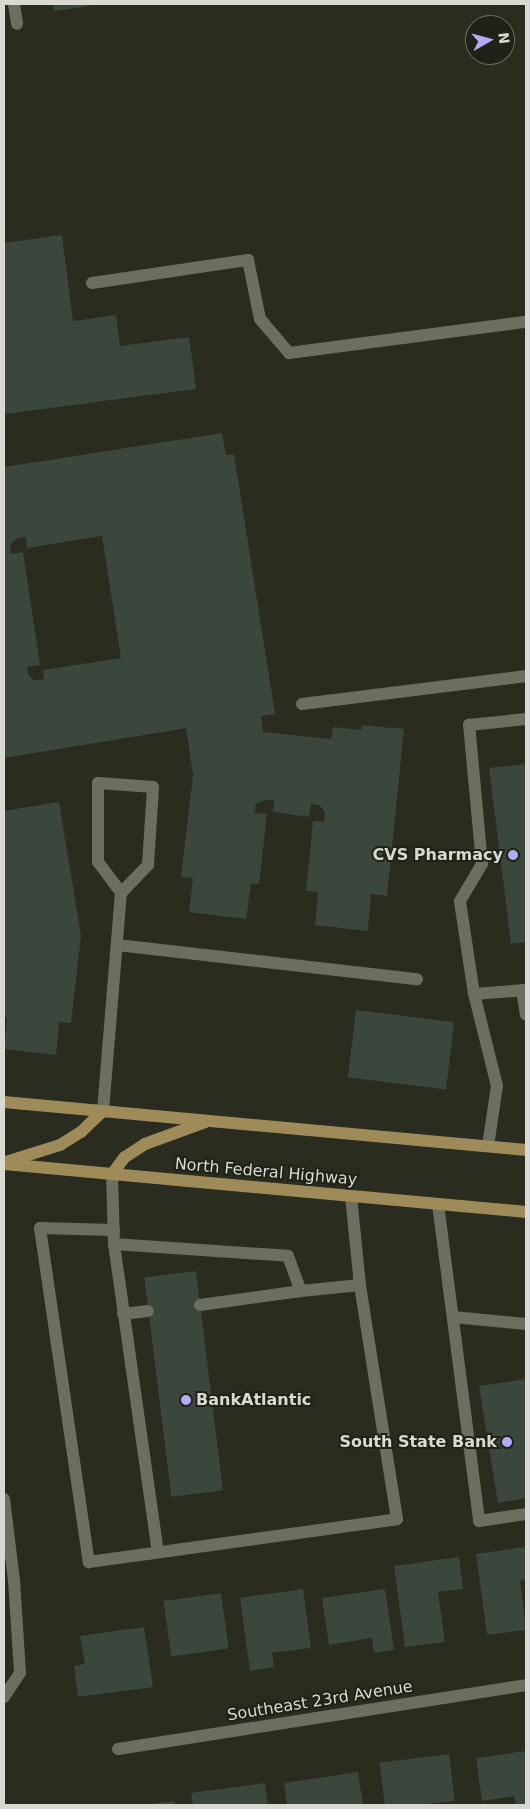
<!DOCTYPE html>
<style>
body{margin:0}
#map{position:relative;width:530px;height:1809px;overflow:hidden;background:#292c1f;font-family:"DejaVu Sans",sans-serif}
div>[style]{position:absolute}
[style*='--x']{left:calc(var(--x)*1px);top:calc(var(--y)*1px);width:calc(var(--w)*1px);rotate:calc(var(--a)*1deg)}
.building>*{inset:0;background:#3b463d;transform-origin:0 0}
.lane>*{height:12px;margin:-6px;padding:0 6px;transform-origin:6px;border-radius:6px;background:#6b6e60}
.street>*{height:12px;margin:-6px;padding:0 6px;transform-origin:6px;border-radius:6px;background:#6b6e60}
.primary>*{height:12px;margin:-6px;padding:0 6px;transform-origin:6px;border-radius:6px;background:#9f8a59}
.dots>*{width:14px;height:14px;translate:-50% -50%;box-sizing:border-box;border:2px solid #1f2216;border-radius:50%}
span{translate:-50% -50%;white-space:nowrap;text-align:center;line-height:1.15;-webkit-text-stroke:4px #1f2216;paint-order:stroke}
.poi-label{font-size:16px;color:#d8d9d1;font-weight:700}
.right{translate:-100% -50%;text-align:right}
.left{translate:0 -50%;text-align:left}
.street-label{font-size:16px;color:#d8d9d1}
.frame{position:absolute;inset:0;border:5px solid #d8d9d1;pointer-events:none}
.north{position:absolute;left:465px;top:15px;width:50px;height:50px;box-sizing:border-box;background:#1f2216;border:1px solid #696b61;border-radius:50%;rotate:83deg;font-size:14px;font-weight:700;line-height:20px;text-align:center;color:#d8d9d1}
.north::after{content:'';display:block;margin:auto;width:18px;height:22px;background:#b2adfa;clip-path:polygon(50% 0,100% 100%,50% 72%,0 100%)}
</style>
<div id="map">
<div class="building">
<div style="clip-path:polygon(53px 4px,89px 4px,90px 6px,54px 11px)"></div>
<div style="clip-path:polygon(62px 235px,73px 321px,116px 315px,120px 346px,189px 337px,196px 389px,4px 414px,4px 243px)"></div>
<div style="clip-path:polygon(evenodd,222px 433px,226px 455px,234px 454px,275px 714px,261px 716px,263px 732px,331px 739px,333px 727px,361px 730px,362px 725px,404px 729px,387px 896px,371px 894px,368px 931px,315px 925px,318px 892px,306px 891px,313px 821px,324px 822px,325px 812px,319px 805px,311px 804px,309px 817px,273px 812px,274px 800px,265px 800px,256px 804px,254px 813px,267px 814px,259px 884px,251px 883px,246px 919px,189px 912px,193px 878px,181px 877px,193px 775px,186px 728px,4px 758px,4px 467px,222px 433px,102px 536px,121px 658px,43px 670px,44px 679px,34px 680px,29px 676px,27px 667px,40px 665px,23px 552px,11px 554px,10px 544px,18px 538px,26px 537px,27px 548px,102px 536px)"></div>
<div style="clip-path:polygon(526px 764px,526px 942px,511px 944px,489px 768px)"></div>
<div style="clip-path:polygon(59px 802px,81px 935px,71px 1023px,59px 1022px,56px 1055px,4px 1049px,7px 1018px,4px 1017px,4px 811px)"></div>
<div style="left:356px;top:1010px;width:99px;height:68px;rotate:7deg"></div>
<div style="left:196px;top:1271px;width:221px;height:52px;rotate:83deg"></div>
<div style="clip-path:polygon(526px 1379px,526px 1498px,498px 1503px,479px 1386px)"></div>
<div style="clip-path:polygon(526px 1547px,526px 1579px,520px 1580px,526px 1630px,487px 1635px,476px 1554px)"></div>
<div style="clip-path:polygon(459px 1557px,463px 1589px,438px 1592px,445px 1642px,405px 1647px,394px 1566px)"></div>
<div style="clip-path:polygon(303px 1589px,311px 1648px,272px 1653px,274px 1667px,250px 1671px,240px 1598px)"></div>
<div style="clip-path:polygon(385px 1589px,394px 1650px,374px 1653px,372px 1638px,329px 1645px,322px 1598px)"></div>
<div style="left:221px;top:1593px;width:56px;height:58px;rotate:82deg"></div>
<div style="clip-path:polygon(144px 1627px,153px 1687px,78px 1697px,74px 1666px,85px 1664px,80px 1636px)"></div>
<div style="clip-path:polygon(526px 1751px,526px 1805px,516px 1805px,514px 1796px,482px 1801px,476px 1758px)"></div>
<div style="left:449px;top:1754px;width:47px;height:70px;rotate:83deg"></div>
<div style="clip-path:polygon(358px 1772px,363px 1805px,287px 1805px,284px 1783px)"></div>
<div style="clip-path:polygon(265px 1783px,268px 1805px,193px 1805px,191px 1793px)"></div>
<div style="clip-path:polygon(174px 1801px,175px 1805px,152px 1805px,152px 1804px)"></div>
</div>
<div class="lane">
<div style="--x:14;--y:4;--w:20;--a:81"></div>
<div style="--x:302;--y:704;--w:226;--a:-7.1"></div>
<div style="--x:117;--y:945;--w:302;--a:6.5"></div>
<div style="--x:522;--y:990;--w:25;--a:81"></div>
<div style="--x:474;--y:994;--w:94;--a:-98.6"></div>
<div style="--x:460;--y:901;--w:43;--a:-59.3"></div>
<div style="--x:482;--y:864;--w:140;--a:-95.3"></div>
<div style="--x:469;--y:725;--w:57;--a:-6"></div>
<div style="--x:103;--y:1111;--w:219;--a:-85.3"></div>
<div style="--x:121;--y:893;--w:39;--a:-46"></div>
<div style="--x:148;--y:865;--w:78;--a:-86.3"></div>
<div style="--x:153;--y:787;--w:55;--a:-175.8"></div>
<div style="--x:98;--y:783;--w:79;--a:90"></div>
<div style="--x:98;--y:862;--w:39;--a:53"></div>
<div style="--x:488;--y:1146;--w:61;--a:-81.5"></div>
<div style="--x:497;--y:1086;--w:95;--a:-104"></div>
<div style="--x:474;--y:994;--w:52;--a:-4.4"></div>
<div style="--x:112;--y:1174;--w:70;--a:88.4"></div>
<div style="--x:114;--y:1244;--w:311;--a:81.9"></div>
<div style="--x:438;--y:1204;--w:320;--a:82.6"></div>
<div style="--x:479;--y:1521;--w:48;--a:-8.5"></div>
<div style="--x:114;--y:1230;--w:74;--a:-178.5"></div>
<div style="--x:40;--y:1228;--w:338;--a:81.7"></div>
<div style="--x:89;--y:1562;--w:311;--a:-7.9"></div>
<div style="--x:397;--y:1519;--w:237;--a:-99"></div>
<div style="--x:360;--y:1285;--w:89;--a:-95.8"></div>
<div style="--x:114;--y:1244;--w:174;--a:3.9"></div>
<div style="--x:288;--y:1256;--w:37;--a:70"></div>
<div style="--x:301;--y:1291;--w:59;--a:-5.8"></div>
<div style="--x:200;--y:1305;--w:102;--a:-7.9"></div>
<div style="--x:123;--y:1314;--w:25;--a:-7"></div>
<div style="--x:453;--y:1317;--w:73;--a:5.5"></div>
<div style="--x:4;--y:1499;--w:82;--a:83"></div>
<div style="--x:14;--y:1580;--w:93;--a:86.3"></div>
<div style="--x:20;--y:1673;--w:29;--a:124"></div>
</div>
<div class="street">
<div style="--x:92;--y:283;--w:158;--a:-8.4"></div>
<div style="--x:248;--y:260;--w:60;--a:78.5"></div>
<div style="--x:260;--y:319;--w:45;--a:49.5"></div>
<div style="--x:289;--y:353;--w:239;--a:-7.5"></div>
<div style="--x:118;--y:1749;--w:413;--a:-8.9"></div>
</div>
<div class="primary">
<div style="--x:4;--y:1102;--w:524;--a:5.25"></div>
<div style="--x:6;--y:1162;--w:57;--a:-17.5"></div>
<div style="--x:60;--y:1145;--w:25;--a:-32"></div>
<div style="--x:81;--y:1132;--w:30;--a:-44"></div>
<div style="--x:4;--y:1164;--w:524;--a:5.25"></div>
<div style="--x:112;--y:1174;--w:21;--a:-53"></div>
<div style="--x:125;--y:1157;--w:24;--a:-33"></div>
<div style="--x:145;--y:1144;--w:64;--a:-20.1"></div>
</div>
<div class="dots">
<div style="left:513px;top:855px;background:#b2adfa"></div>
<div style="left:186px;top:1400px;background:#b2adfa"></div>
<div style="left:507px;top:1442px;background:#b2adfa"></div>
</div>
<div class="poi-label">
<span class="right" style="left:503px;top:855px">CVS Pharmacy</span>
<span class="left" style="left:196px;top:1400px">BankAtlantic</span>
<span class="right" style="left:497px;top:1442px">South State Bank</span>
</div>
<div class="street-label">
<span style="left:266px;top:1172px;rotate:5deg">North Federal Highway</span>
<span style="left:320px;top:1701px;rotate:-9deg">Southeast 23rd Avenue</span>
</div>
<div class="frame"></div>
<div class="north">N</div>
</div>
